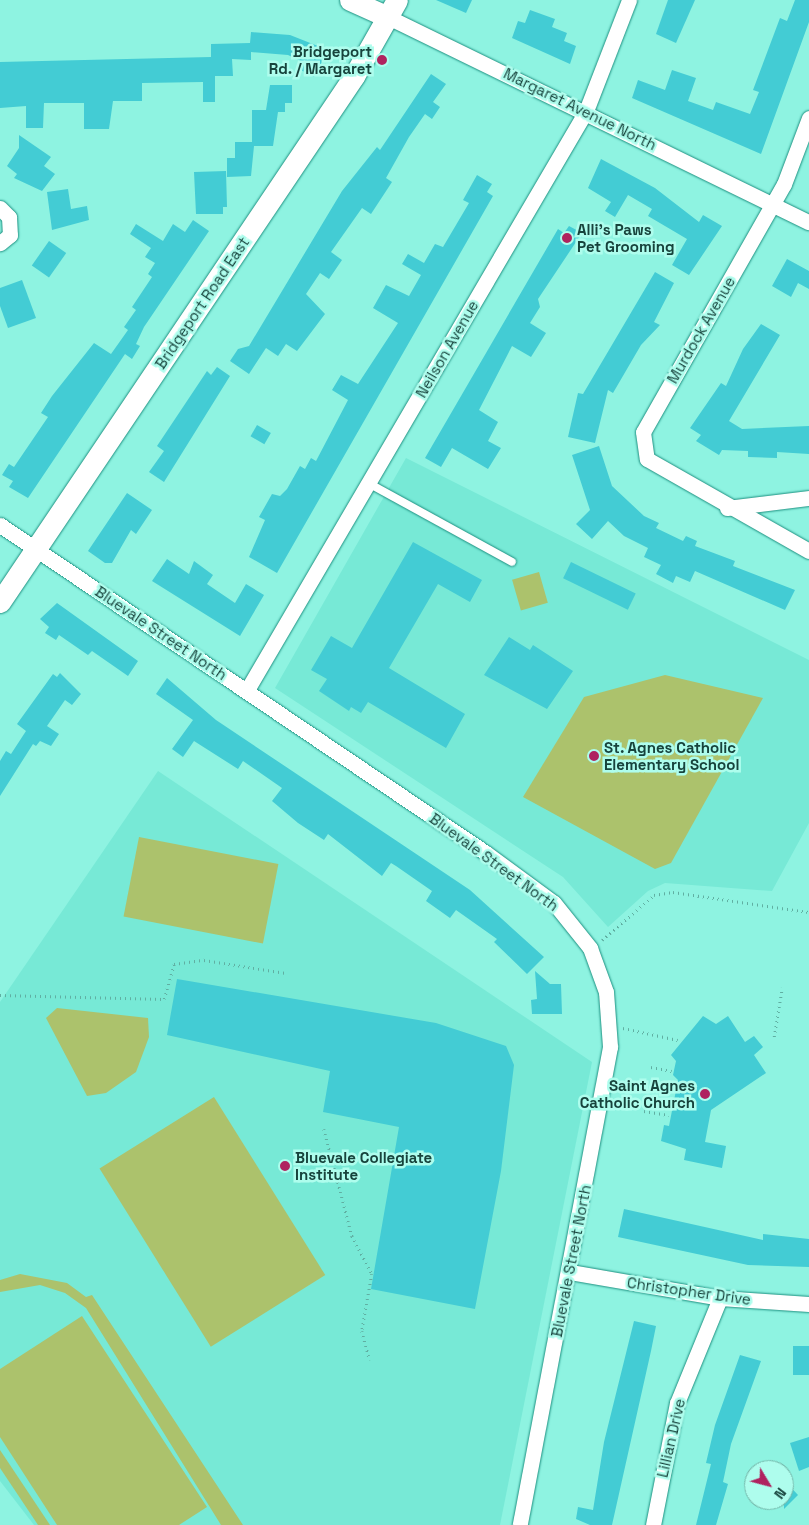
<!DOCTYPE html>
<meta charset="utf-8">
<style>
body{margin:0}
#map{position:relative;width:809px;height:1525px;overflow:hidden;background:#8ef3e1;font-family:"Space Grotesk",sans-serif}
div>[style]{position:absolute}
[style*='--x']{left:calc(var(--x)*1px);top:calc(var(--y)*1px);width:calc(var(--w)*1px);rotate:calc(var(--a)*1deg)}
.built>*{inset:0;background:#77e9d6}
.green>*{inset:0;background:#acc26c;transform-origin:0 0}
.building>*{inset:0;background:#43ccd4;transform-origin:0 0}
.path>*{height:2.5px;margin-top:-1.25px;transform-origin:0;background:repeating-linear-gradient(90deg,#60afa2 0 1px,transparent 0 5px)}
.roads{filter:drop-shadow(0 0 1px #1d9080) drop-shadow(0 0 1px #1d9080)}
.lane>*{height:8px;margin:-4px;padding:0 4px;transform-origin:4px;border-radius:4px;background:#fff}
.street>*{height:15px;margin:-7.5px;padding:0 7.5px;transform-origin:7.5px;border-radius:7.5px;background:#fff}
.secondary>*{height:21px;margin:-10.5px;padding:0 10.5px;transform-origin:10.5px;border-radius:10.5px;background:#fff}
.dots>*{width:14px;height:14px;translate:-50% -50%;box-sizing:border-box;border:2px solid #aefded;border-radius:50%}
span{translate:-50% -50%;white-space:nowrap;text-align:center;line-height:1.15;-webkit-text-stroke:5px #aefded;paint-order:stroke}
.poi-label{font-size:15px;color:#17433c;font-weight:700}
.right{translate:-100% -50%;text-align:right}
.left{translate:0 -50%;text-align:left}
.street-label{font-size:15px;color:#17433c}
.north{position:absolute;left:744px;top:1460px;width:50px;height:50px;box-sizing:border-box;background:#aefded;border:1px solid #72b3a6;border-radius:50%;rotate:127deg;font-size:14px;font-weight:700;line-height:20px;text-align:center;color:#17433c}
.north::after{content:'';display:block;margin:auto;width:18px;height:22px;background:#af235f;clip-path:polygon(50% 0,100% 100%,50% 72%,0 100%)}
</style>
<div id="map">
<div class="built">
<div style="clip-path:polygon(406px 458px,809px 660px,809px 823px,772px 891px,665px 883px,648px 891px,608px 927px,563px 877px,275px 688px)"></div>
<div style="clip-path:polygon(158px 771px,592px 1062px,500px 1525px,34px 1525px,0 1481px,0 1002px)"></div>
</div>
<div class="green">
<div style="left:539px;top:572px;width:32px;height:28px;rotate:74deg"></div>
<div style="clip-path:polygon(665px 675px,763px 698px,671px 863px,655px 869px,523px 797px,584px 697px)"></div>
<div style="left:139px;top:837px;width:142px;height:81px;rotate:11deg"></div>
<div style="clip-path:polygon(57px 1008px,148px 1018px,149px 1037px,136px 1072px,106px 1093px,87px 1096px,46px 1018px)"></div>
<div style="left:214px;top:1097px;width:210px;height:135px;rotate:58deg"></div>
<div style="clip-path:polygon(20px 1274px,67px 1283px,86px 1297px,92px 1295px,243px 1525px,221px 1525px,86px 1308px,65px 1293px,40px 1285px,0 1292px,0 1280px)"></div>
<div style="clip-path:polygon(82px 1316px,207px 1507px,179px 1525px,57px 1525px,0 1437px,0 1369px)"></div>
<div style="clip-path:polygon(0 1450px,50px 1525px,38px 1525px,0 1468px)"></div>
</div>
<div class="building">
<div style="clip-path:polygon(436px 0,472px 0,466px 13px)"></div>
<div style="clip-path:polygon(668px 0,695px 0,676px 43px,656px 34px)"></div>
<div style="clip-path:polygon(795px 0,809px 0,809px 22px,761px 154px,632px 98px,638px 80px,665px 90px,672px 70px,696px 78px,688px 101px,713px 110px,716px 102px,750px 114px,759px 92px,753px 90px,780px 18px,787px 21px)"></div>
<div style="clip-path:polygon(530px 10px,555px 19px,552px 27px,567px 33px,564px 41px,576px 46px,570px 64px,512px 38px,518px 21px,525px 23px)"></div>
<div style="clip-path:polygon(251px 32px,290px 35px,328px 50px,314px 77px,299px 69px,303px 62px,288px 55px,251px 52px,251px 60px,232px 59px,233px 76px,215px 76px,215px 102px,203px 102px,203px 82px,142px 83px,142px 101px,113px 101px,109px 129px,84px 129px,84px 103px,44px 103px,43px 128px,26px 128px,26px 106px,0 108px,0 62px,211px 57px,211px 44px,250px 43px)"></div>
<div style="clip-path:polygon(431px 74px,446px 84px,433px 102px,440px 107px,432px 119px,425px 114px,409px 137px,386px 178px,392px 182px,371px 214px,362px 208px,331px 252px,342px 260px,329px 279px,320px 273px,306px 294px,325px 314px,297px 351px,286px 344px,278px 356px,266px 348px,249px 374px,230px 361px,238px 349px,249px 346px,342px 191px,377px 147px,380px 150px)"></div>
<div style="clip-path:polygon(270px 85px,292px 85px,292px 103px,285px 103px,285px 112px,278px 112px,273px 146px,254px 146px,251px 176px,227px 177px,227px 158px,235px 158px,235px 142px,252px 142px,252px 110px,266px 110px)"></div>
<div style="clip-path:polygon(19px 135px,51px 157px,44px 166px,55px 174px,42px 191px,14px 178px,17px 174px,7px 166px,19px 148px)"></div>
<div style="clip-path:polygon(601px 159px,655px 188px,699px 222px,703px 215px,722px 226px,689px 275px,672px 265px,687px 239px,648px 216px,652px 209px,628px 195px,615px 217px,605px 211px,611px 202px,588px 188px)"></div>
<div style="clip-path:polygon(226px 171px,227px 207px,223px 207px,223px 214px,196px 214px,194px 172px)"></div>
<div style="clip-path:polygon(477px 175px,492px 184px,487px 192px,493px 196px,277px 573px,249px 557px,265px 520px,259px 517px,272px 494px,280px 496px,287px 489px,300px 466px,305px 469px,311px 458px,316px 461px,348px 400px,332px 390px,341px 375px,358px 384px,398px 323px,373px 308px,386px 285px,409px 296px,421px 275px,402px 264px,408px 254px,424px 263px,435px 244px,443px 247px,469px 203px,463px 200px)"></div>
<div style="clip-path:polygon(68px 189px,71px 209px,87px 206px,89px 220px,52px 230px,47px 192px)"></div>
<div style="clip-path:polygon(193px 220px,209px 231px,144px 327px,136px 344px,140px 346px,132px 359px,125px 354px,28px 498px,9px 487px,13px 481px,2px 475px,9px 464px,14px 467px,48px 417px,41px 413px,52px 396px,94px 343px,111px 354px,128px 330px,124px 327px,136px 310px,132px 307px,152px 277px,148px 274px,155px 263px,145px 257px,151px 248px,130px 234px,136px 224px,163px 241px,173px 224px,185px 232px)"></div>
<div style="clip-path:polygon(569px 226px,582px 233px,538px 299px,540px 307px,530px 323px,546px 333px,531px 357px,512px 346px,479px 410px,498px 422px,488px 441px,501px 448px,488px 469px,452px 448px,441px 467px,425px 458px,558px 229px,564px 233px)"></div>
<div style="left:49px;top:241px;width:21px;height:30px;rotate:35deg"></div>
<div style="clip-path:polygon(787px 259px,809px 271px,809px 289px,798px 283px,791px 297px,772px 286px)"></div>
<div style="clip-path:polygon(655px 272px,674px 283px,654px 322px,660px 325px,641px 345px,613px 393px,608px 390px,595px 443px,568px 437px,578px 393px,583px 394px)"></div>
<div style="clip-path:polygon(22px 280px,36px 318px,8px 328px,0 306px,0 288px)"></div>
<div style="clip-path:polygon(761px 324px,780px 335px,729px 421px,742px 429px,809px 426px,809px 454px,777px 452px,777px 458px,748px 457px,748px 451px,722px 450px,719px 455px,696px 441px,701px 435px,690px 428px,721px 383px,726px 386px,743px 349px)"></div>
<div style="clip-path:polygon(217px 367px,230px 376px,164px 482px,149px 472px,164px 451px,157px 446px,207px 371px,211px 375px)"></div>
<div style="left:257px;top:425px;width:16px;height:13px;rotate:30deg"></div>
<div style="clip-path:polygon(599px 446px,612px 486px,644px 516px,659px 523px,656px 528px,683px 541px,686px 536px,697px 541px,695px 546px,735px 561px,733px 566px,795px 590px,785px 610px,695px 571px,690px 582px,676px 576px,673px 583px,656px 574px,661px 565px,644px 557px,648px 548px,624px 536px,608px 521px,592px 539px,576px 524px,590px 510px,572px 455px)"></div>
<div style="clip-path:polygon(127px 493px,152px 510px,136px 534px,131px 530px,112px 563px,105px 563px,88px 551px)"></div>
<div style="clip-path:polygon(413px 542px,482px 580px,470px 602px,438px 584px,389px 668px,465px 714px,446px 748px,368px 702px,361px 713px,351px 707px,349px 711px,319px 691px,327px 679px,311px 670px,331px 636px,352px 648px)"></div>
<div style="clip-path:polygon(167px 559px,189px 574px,194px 561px,213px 575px,207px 584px,235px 603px,246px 584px,264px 595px,240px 636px,152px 581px)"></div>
<div style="left:571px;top:562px;width:72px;height:18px;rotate:26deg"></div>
<div style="clip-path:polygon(57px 603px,138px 661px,128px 676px,92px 651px,88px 655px,59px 635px,56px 640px,45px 633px,49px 627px,40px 619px)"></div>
<div style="clip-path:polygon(509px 637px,530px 650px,533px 645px,573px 671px,547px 709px,484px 675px)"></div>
<div style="clip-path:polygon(60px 673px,81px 694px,72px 705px,65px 700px,47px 726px,59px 734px,51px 746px,40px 741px,36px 746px,33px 744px,0 796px,0 761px,6px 751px,11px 754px,26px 731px,17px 724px,53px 674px,57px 677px)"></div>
<div style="clip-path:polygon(167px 678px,216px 720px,470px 890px,544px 957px,527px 974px,494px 942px,497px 939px,456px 910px,450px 918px,426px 901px,432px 891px,396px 866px,391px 863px,382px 876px,328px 834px,324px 840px,298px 823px,272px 801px,282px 788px,243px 761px,238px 769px,194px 741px,183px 757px,172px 749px,193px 720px,156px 694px)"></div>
<div style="clip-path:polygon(535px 971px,550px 984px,561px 984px,562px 1014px,532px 1014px,531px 1000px,537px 999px)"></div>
<div style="clip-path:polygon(177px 979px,436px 1023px,506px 1046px,514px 1065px,501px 1171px,475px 1309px,371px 1289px,399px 1127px,323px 1112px,330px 1071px,167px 1035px)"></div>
<div style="clip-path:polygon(703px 1016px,716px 1024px,728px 1016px,745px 1042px,754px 1036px,763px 1047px,754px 1055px,766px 1073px,711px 1110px,705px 1142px,726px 1146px,722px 1168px,684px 1160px,686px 1149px,661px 1141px,664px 1125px,669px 1126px,678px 1080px,673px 1075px,676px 1061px,671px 1055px)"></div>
<div style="clip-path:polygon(624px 1209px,763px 1240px,763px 1234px,809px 1239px,809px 1267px,748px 1265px,618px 1237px)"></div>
<div style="clip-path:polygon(634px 1321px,656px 1326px,651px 1351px,612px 1525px,590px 1525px,576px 1519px,578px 1507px,593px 1510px,604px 1442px)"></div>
<div style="left:793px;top:1346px;width:16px;height:29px"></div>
<div style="clip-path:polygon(740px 1355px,761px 1361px,731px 1444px,723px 1482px,728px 1484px,716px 1525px,696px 1525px,711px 1464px,706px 1463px,715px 1425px)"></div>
<div style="clip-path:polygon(809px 1437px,809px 1467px,799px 1471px,790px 1443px)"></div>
<div style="clip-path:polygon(784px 1480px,798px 1495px,784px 1509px)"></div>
</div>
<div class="path">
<div style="--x:602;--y:940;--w:69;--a:-40.9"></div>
<div style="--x:654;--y:895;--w:19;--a:-9"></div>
<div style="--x:673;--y:892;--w:137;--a:8.4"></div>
<div style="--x:0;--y:995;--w:164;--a:1.4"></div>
<div style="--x:164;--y:999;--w:36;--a:-74"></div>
<div style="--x:174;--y:964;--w:30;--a:-8"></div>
<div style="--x:204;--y:960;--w:83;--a:9"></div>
<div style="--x:623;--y:1028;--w:56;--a:12.3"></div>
<div style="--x:774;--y:1037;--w:50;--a:-80.7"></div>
<div style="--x:651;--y:1067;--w:21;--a:11"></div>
<div style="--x:644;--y:1111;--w:25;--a:9"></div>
<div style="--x:324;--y:1129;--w:111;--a:75.3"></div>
<div style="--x:352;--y:1236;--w:43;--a:62.2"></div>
<div style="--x:372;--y:1274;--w:58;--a:100"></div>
<div style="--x:362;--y:1331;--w:30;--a:75"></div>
</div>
<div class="roads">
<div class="lane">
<div style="--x:368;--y:483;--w:164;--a:28.7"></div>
</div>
<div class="street">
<div style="--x:388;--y:17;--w:468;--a:26"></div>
<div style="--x:809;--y:118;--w:71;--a:110.7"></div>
<div style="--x:784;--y:184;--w:285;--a:119.6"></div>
<div style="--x:643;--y:432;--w:27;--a:82"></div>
<div style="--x:647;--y:459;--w:186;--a:29.6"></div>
<div style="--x:0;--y:208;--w:13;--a:45"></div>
<div style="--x:9;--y:217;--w:18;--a:87"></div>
<div style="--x:10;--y:235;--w:13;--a:141"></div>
<div style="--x:727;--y:508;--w:83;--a:-7"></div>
<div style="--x:0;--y:525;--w:586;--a:34.02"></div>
<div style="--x:486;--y:853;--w:84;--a:36.3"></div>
<div style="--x:554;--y:903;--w:58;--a:51.3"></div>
<div style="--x:590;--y:948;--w:47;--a:70"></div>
<div style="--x:606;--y:992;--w:55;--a:85.8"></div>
<div style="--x:610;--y:1047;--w:486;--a:100.7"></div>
<div style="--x:247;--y:690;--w:671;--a:-59.65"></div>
<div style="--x:586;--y:111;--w:119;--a:-68.8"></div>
<div style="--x:570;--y:1272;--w:152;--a:9.8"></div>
<div style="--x:720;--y:1298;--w:89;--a:3.9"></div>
<div style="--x:653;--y:1525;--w:124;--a:-78.9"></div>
<div style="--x:677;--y:1403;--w:113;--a:-67.7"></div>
</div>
<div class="secondary">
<div style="--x:350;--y:0;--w:42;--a:24.1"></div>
<div style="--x:0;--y:602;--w:634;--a:-56.06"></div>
<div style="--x:354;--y:76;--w:87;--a:-60.5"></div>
</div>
</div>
<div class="dots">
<div style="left:382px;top:60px;background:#af235f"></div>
<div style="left:567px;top:238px;background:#af235f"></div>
<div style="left:594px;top:756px;background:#af235f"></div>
<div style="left:705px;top:1094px;background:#af235f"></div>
<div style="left:285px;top:1166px;background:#af235f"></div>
</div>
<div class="poi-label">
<span class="right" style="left:372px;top:60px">Bridgeport<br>Rd. / Margaret</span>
<span class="left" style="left:577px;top:238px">Alli’s Paws<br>Pet Grooming</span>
<span class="left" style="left:604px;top:756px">St. Agnes Catholic<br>Elementary School</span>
<span class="right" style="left:695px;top:1094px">Saint Agnes<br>Catholic Church</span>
<span class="left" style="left:295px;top:1166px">Bluevale Collegiate<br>Institute</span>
</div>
<div class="street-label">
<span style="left:580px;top:109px;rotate:26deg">Margaret Avenue North</span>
<span style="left:202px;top:303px;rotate:-56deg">Bridgeport Road East</span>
<span style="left:701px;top:330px;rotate:-60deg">Murdock Avenue</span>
<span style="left:447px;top:349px;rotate:-60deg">Neilson Avenue</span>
<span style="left:161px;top:633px;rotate:34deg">Bluevale Street North</span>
<span style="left:494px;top:862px;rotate:36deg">Bluevale Street North</span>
<span style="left:571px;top:1261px;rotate:-79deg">Bluevale Street North</span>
<span style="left:689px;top:1291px;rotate:8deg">Christopher Drive</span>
<span style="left:671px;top:1438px;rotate:-77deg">Lillian Drive</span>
</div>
<div class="north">N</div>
</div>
